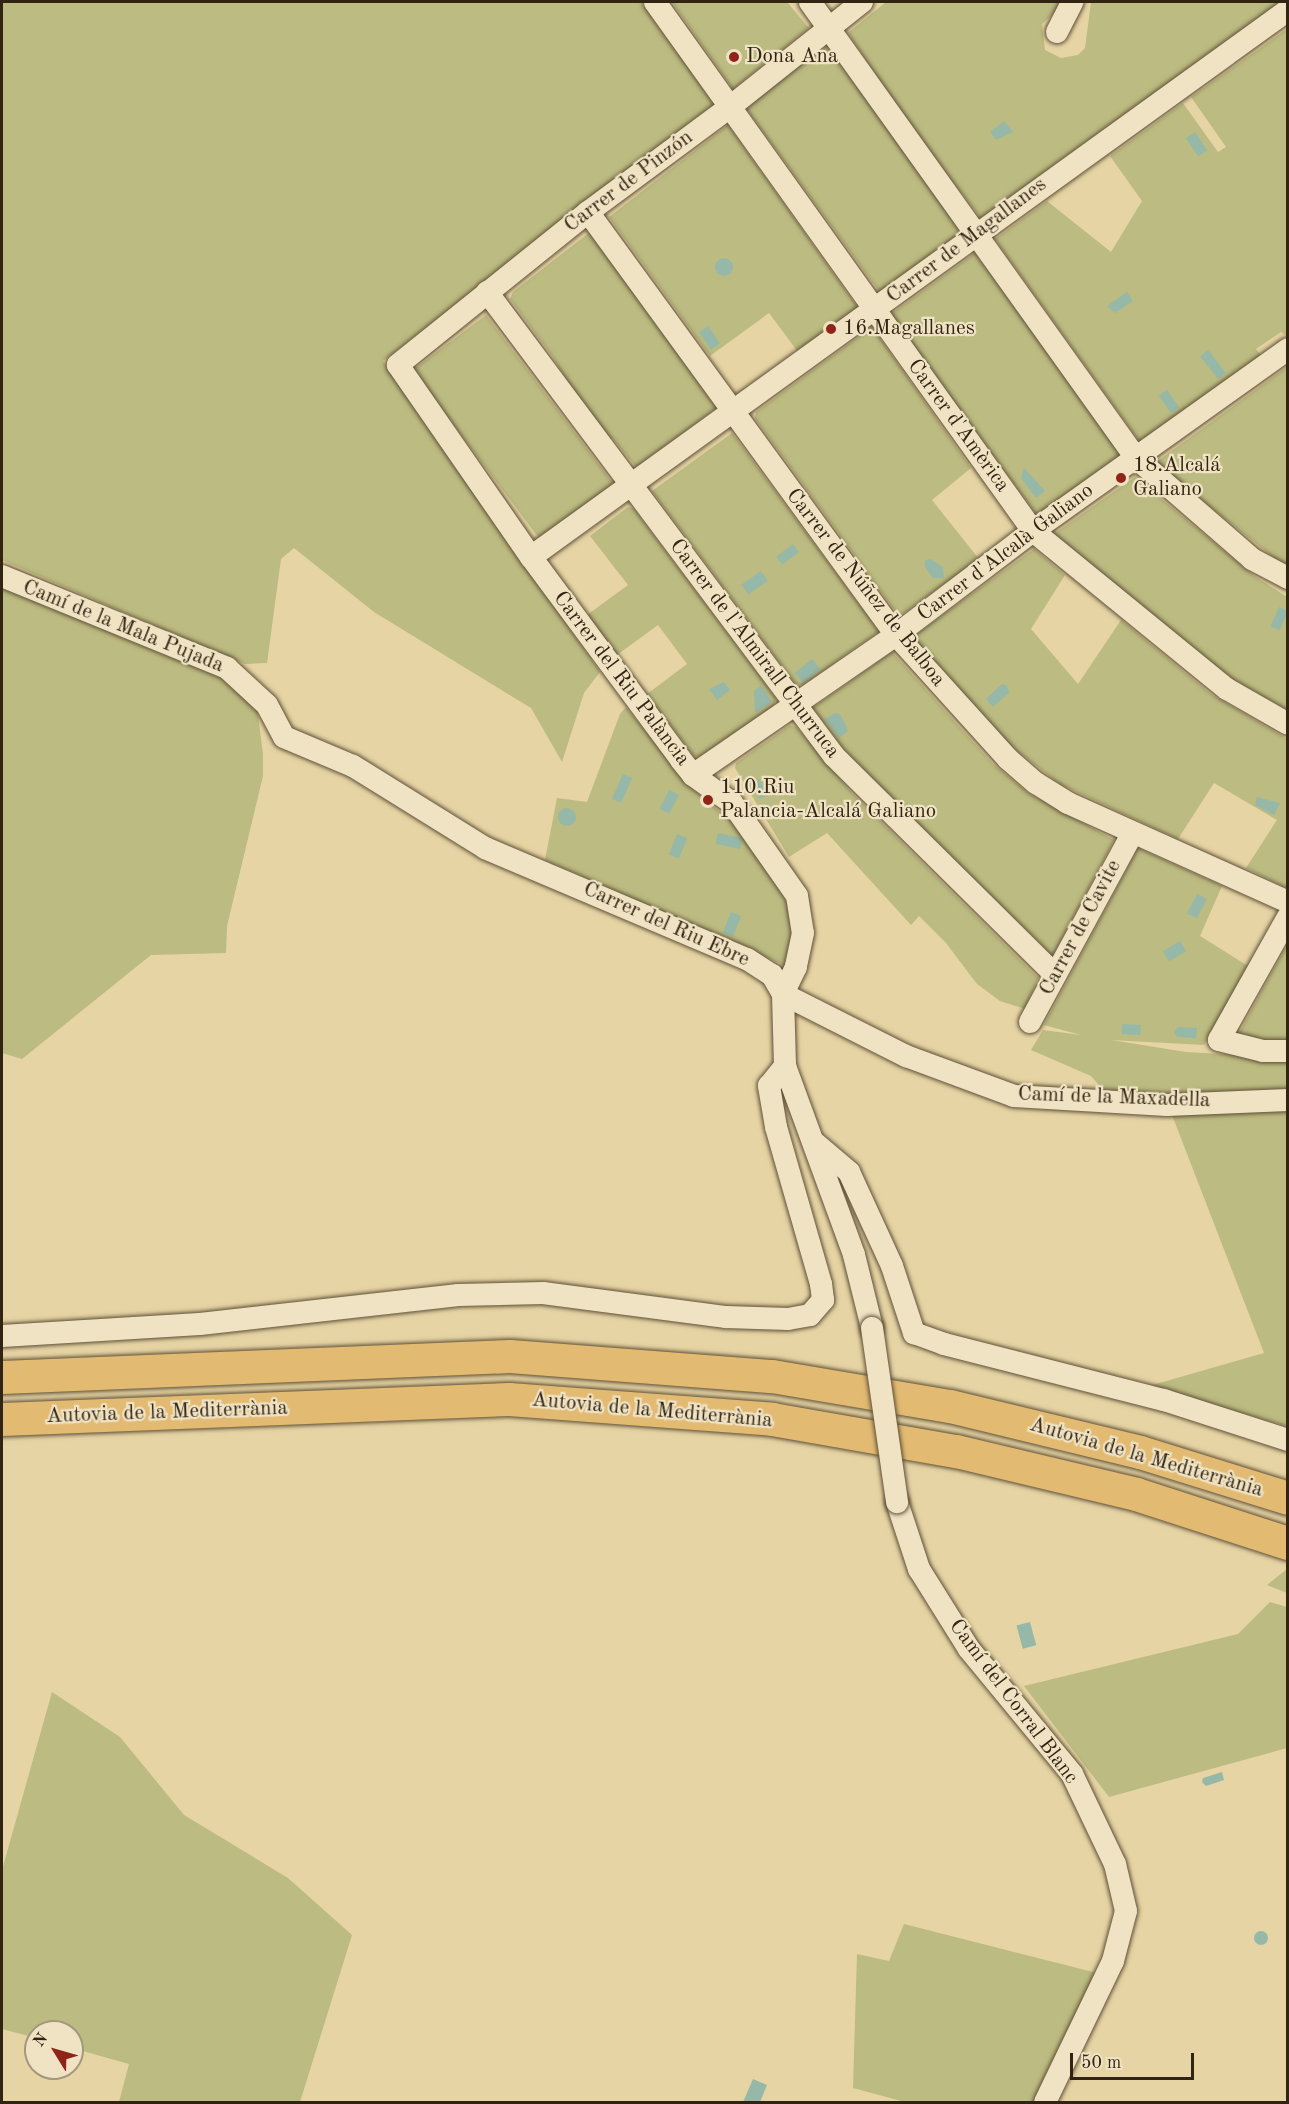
<!DOCTYPE html>
<meta charset="utf-8">
<style>
body{margin:0}
#map{position:relative;width:1289px;height:2104px;overflow:hidden;background:#e6d4a4;font-family:"Old Standard TT",serif}
div>[style]{position:absolute}
[style*='--x']{left:calc(var(--x)*1px);top:calc(var(--y)*1px);width:calc(var(--w)*1px);rotate:calc(var(--a)*1deg)}
.green>*{inset:0;background:#bcbb81;transform-origin:0 0}
.water>*{inset:0;background:#96b8a8;transform-origin:0 0}
.round{border-radius:50%}
.roads{filter:drop-shadow(0 0 2px #5f5037) drop-shadow(0 0 2px #5f5037)}
.minor>*{height:22px;margin:-11px;padding:0 11px;transform-origin:11px;border-radius:11px;background:#efe3c4}
.highway>*{height:33px;margin:-16.5px;padding:0 16.5px;transform-origin:16.5px;border-radius:16.5px;background:#e3ba72}
.bridges{filter:drop-shadow(0 0 2px #5f5037) drop-shadow(0 0 2px #5f5037)}
.minor-bridge>*{height:22px;margin:-11px;padding:0 11px;transform-origin:11px;border-radius:11px;background:#efe3c4}
.dots>*{width:16px;height:16px;translate:-50% -50%;box-sizing:border-box;border:3px solid #efe3c4;border-radius:50%}
span{translate:-50% -50%;white-space:nowrap;text-align:center;line-height:1.15;-webkit-text-stroke:4.5px #efe3c4;paint-order:stroke}
.poi-label{font-size:21px;color:#322413}
.left{translate:0 -50%;text-align:left}
.street-label{font-size:21px;color:#322413}
.frame{position:absolute;inset:0;border:3px solid #322413;pointer-events:none}
.north{position:absolute;left:24px;top:2020px;width:60px;height:60px;box-sizing:border-box;background:#efe3c4;border:2px solid #a3977d;border-radius:50%;rotate:307deg;font-size:16px;font-weight:700;line-height:24px;text-align:center;color:#322413}
.north::after{content:'';display:block;margin:auto;width:21px;height:27px;background:#8f2418;clip-path:polygon(50% 0,100% 100%,50% 72%,0 100%)}
.scale{position:absolute;left:1070px;top:2053px;width:124px;height:27px;box-sizing:border-box;border:3px solid #322413;border-top:0;padding-left:8px;font-size:18px;line-height:21px;white-space:nowrap;color:#322413;-webkit-text-stroke:4px #efe3c4;paint-order:stroke}
</style>
<div id="map">
<div class="green">
<div style="clip-path:polygon(2px 2px,641px 2px,714px 104px,383px 361px,600px 672px,584px 693px,562px 762px,531px 708px,374px 612px,294px 548px,281px 559px,267px 663px,245px 664px,2px 560px)"></div>
<div style="clip-path:polygon(672px 2px,787px 2px,809px 28px,733px 89px)"></div>
<div style="clip-path:polygon(886px 2px,1066px 2px,1042px 24px,1045px 50px,1061px 58px,1078px 55px,1085px 48px,1091px 2px,1284px 2px,981px 218px,918px 137px,848px 33px)"></div>
<div style="clip-path:polygon(1287px 29px,1287px 336px,1281px 332px,1256px 349px,1261px 355px,1140px 442px,995px 239px,1047px 201px,1111px 252px,1142px 201px,1110px 156px,1183px 103px,1218px 152px,1226px 147px,1191px 97px)"></div>
<div style="left:827px;top:46px;width:230px;height:102px;rotate:54deg"></div>
<div style="clip-path:polygon(728px 125px,858px 308px,798px 352px,769px 313px,710px 356px,609px 217px)"></div>
<div style="clip-path:polygon(590px 232px,717px 407px,638px 469px,612px 438px,605px 446px,553px 357px,510px 299px,513px 292px)"></div>
<div style="left:975px;top:253px;width:250px;height:104px;rotate:54deg"></div>
<div style="left:486px;top:315px;width:211px;height:92px;rotate:53deg"></div>
<div style="clip-path:polygon(872px 327px,971px 468px,932px 500px,979px 559px,899px 616px,755px 418px,756px 412px)"></div>
<div style="clip-path:polygon(1287px 367px,1287px 568px,1155px 463px)"></div>
<div style="clip-path:polygon(732px 433px,879px 631px,803px 685px,796px 684px,652px 491px)"></div>
<div style="clip-path:polygon(1135px 477px,1253px 575px,1287px 597px,1287px 710px,1229px 677px,1054px 534px)"></div>
<div style="clip-path:polygon(628px 507px,633px 508px,776px 698px,774px 706px,702px 757px,694px 756px,647px 694px,687px 664px,658px 625px,617px 655px,587px 615px,628px 585px,590px 536px)"></div>
<div style="clip-path:polygon(1034px 549px,1065px 575px,1031px 629px,1078px 684px,1121px 620px,1212px 695px,1287px 739px,1287px 888px,1246px 868px,1277px 820px,1214px 783px,1178px 839px,1060px 784px,1007px 743px,916px 642px,917px 634px)"></div>
<div style="clip-path:polygon(2px 587px,215px 670px,257px 708px,263px 754px,263px 776px,227px 926px,226px 953px,151px 955px,22px 1059px,2px 1053px)"></div>
<div style="clip-path:polygon(892px 652px,993px 764px,1028px 793px,1114px 840px,1052px 957px,845px 751px,813px 708px)"></div>
<div style="clip-path:polygon(626px 707px,690px 787px,742px 830px,788px 904px,795px 922px,791px 961px,784px 965px,545px 860px,557px 798px,587px 802px,620px 714px)"></div>
<div style="clip-path:polygon(790px 725px,796px 727px,852px 793px,1038px 978px,1025px 1009px,1000px 1001px,977px 984px,946px 943px,919px 916px,911px 925px,827px 833px,789px 857px,735px 768px,736px 763px)"></div>
<div style="clip-path:polygon(1138px 848px,1222px 886px,1200px 936px,1248px 966px,1204px 1045px,1111px 1040px,1186px 1052px,1287px 1058px,1287px 1091px,1173px 1095px,1103px 1090px,1091px 1076px,1031px 1050px,1043px 1030px,1081px 1035px,1044px 1025px)"></div>
<div style="clip-path:polygon(1287px 945px,1287px 1045px,1238px 1035px)"></div>
<div style="clip-path:polygon(1287px 1107px,1287px 1426px,1149px 1386px,1264px 1353px,1172px 1115px)"></div>
<div style="clip-path:polygon(1287px 1569px,1287px 1593px,1267px 1585px)"></div>
<div style="clip-path:polygon(1270px 1602px,1287px 1607px,1287px 1748px,1109px 1797px,1024px 1686px,1238px 1634px)"></div>
<div style="clip-path:polygon(52px 1692px,120px 1737px,184px 1815px,288px 1878px,352px 1935px,300px 2102px,119px 2102px,129px 2064px,72px 2048px,72px 2032px,36px 2032px,36px 2038px,2px 2029px,2px 1870px)"></div>
<div style="clip-path:polygon(904px 1924px,1097px 1973px,1038px 2102px,905px 2102px,853px 2088px,857px 1954px,889px 1961px)"></div>
</div>
<div class="water">
<div style="clip-path:polygon(1004px 121px,1013px 132px,996px 140px,990px 132px)"></div>
<div style="left:1195px;top:132px;width:22px;height:11px;rotate:56deg"></div>
<div class="round" style="left:715px;top:258px;width:18px;height:18px"></div>
<div style="clip-path:polygon(1127px 292px,1133px 301px,1115px 313px,1107px 306px)"></div>
<div style="left:708px;top:326px;width:21px;height:11px;rotate:55deg"></div>
<div style="left:1208px;top:350px;width:29px;height:10px;rotate:52deg"></div>
<div style="left:1167px;top:390px;width:21px;height:10px;rotate:55deg"></div>
<div style="clip-path:polygon(1024px 468px,1045px 491px,1036px 498px,1021px 478px)"></div>
<div style="left:793px;top:544px;width:10px;height:21px;rotate:53deg"></div>
<div style="clip-path:polygon(930px 559px,943px 567px,944px 578px,933px 578px,925px 567px,925px 561px)"></div>
<div style="left:761px;top:571px;width:12px;height:24px;rotate:55deg"></div>
<div style="left:1279px;top:607px;width:10px;height:21px;rotate:24deg"></div>
<div style="left:812px;top:659px;width:13px;height:22px;rotate:51deg"></div>
<div style="clip-path:polygon(724px 682px,730px 690px,717px 700px,709px 689px)"></div>
<div style="clip-path:polygon(1002px 684px,1007px 686px,1009px 693px,993px 707px,986px 699px)"></div>
<div style="clip-path:polygon(761px 685px,772px 702px,755px 713px,754px 691px)"></div>
<div style="clip-path:polygon(835px 713px,840px 714px,848px 731px,839px 738px,825px 719px)"></div>
<div style="left:623px;top:774px;width:10px;height:27px;rotate:24deg"></div>
<div style="left:759px;top:779px;width:18px;height:9px;rotate:61deg"></div>
<div style="left:669px;top:790px;width:11px;height:21px;rotate:27deg"></div>
<div style="clip-path:polygon(1257px 797px,1280px 803px,1274px 815px,1255px 805px)"></div>
<div class="round" style="left:558px;top:808px;width:18px;height:18px"></div>
<div style="left:718px;top:833px;width:25px;height:11px;rotate:12deg"></div>
<div style="left:677px;top:834px;width:11px;height:22px;rotate:22deg"></div>
<div style="left:1197px;top:894px;width:11px;height:22px;rotate:27deg"></div>
<div style="left:731px;top:912px;width:11px;height:22px;rotate:22deg"></div>
<div style="left:1180px;top:941px;width:12px;height:20px;rotate:59deg"></div>
<div style="left:1122px;top:1024px;width:19px;height:10px;rotate:3deg"></div>
<div style="clip-path:polygon(1178px 1027px,1197px 1028px,1196px 1038px,1177px 1037px,1174px 1032px)"></div>
<div style="left:1030px;top:1622px;width:24px;height:14px;rotate:75deg"></div>
<div style="clip-path:polygon(1222px 1772px,1224px 1780px,1206px 1786px,1202px 1782px,1203px 1778px)"></div>
<div class="round" style="left:1254px;top:1931px;width:14px;height:14px"></div>
<div style="clip-path:polygon(753px 2079px,767px 2085px,760px 2102px,743px 2102px)"></div>
</div>
<div class="roads">
<div class="minor">
<div style="--x:655;--y:2;--w:650;--a:54.45"></div>
<div style="--x:1033;--y:531;--w:250;--a:39.2"></div>
<div style="--x:1227;--y:689;--w:70;--a:29.8"></div>
<div style="--x:810;--y:2;--w:561;--a:54.44"></div>
<div style="--x:1136;--y:458;--w:154;--a:41"></div>
<div style="--x:1252;--y:559;--w:41;--a:27.8"></div>
<div style="--x:862;--y:2;--w:169;--a:141.5"></div>
<div style="--x:730;--y:107;--w:177;--a:143.5"></div>
<div style="--x:588;--y:212;--w:244;--a:141.2"></div>
<div style="--x:398;--y:365;--w:234;--a:55.3"></div>
<div style="--x:531;--y:557;--w:252;--a:53.5"></div>
<div style="--x:681;--y:760;--w:19;--a:51"></div>
<div style="--x:693;--y:775;--w:48;--a:35.7"></div>
<div style="--x:732;--y:803;--w:113;--a:55"></div>
<div style="--x:797;--y:896;--w:37;--a:81"></div>
<div style="--x:803;--y:933;--w:35;--a:102"></div>
<div style="--x:796;--y:967;--w:30;--a:116"></div>
<div style="--x:783;--y:994;--w:72;--a:88.4"></div>
<div style="--x:785;--y:1066;--w:201;--a:69.9"></div>
<div style="--x:854;--y:1255;--w:75;--a:76.1"></div>
<div style="--x:1057;--y:32;--w:34;--a:-63"></div>
<div style="--x:588;--y:212;--w:523;--a:53.94"></div>
<div style="--x:896;--y:635;--w:167;--a:47.9"></div>
<div style="--x:1008;--y:759;--w:37;--a:41"></div>
<div style="--x:1036;--y:783;--w:38;--a:32"></div>
<div style="--x:1068;--y:803;--w:241;--a:24.2"></div>
<div style="--x:487;--y:292;--w:579;--a:53.21"></div>
<div style="--x:834;--y:756;--w:311;--a:44.7"></div>
<div style="--x:531;--y:557;--w:934;--a:-35.85"></div>
<div style="--x:2;--y:576;--w:243;--a:22.2"></div>
<div style="--x:227;--y:668;--w:54;--a:42.8"></div>
<div style="--x:267;--y:705;--w:36;--a:62"></div>
<div style="--x:284;--y:737;--w:75;--a:22.8"></div>
<div style="--x:353;--y:766;--w:155;--a:31.8"></div>
<div style="--x:485;--y:848;--w:285;--a:23"></div>
<div style="--x:747;--y:959;--w:30;--a:33"></div>
<div style="--x:772;--y:975;--w:22;--a:60"></div>
<div style="--x:693;--y:775;--w:247;--a:-34.6"></div>
<div style="--x:896;--y:635;--w:172;--a:-37.2"></div>
<div style="--x:1033;--y:531;--w:313;--a:-35.5"></div>
<div style="--x:1288;--y:917;--w:141;--a:119.3"></div>
<div style="--x:1219;--y:1040;--w:45;--a:14"></div>
<div style="--x:1263;--y:1051;--w:25;--a:0"></div>
<div style="--x:783;--y:994;--w:138;--a:26.8"></div>
<div style="--x:906;--y:1056;--w:115;--a:20.3"></div>
<div style="--x:1014;--y:1096;--w:153;--a:3.4"></div>
<div style="--x:1167;--y:1105;--w:121;--a:-2.4"></div>
<div style="--x:1030;--y:1022;--w:214;--a:-61.5"></div>
<div style="--x:815;--y:1143;--w:45;--a:40.5"></div>
<div style="--x:849;--y:1172;--w:103;--a:65.4"></div>
<div style="--x:892;--y:1266;--w:71;--a:71.8"></div>
<div style="--x:914;--y:1333;--w:32;--a:20"></div>
<div style="--x:944;--y:1344;--w:227;--a:14.3"></div>
<div style="--x:1164;--y:1400;--w:130;--a:17.9"></div>
<div style="--x:2;--y:1336;--w:198;--a:-3.5"></div>
<div style="--x:200;--y:1324;--w:260;--a:-6.4"></div>
<div style="--x:458;--y:1295;--w:85;--a:-1.3"></div>
<div style="--x:543;--y:1293;--w:185;--a:7.5"></div>
<div style="--x:726;--y:1317;--w:62;--a:1.8"></div>
<div style="--x:788;--y:1319;--w:22;--a:-10"></div>
<div style="--x:810;--y:1315;--w:20;--a:-49"></div>
<div style="--x:823;--y:1300;--w:16;--a:-97"></div>
<div style="--x:821;--y:1284;--w:163;--a:-106"></div>
<div style="--x:776;--y:1127;--w:42;--a:-99.7"></div>
<div style="--x:769;--y:1086;--w:26;--a:-51"></div>
<div style="--x:897;--y:1502;--w:71;--a:71.8"></div>
<div style="--x:919;--y:1569;--w:94;--a:58"></div>
<div style="--x:969;--y:1649;--w:162;--a:50.5"></div>
<div style="--x:1072;--y:1774;--w:100;--a:64.5"></div>
<div style="--x:1115;--y:1864;--w:48;--a:76.8"></div>
<div style="--x:1126;--y:1911;--w:52;--a:104.6"></div>
<div style="--x:1113;--y:1961;--w:157;--a:115.7"></div>
</div>
<div class="highway">
<div style="--x:2;--y:1377;--w:508;--a:-2.37"></div>
<div style="--x:510;--y:1356;--w:263;--a:4.4"></div>
<div style="--x:772;--y:1376;--w:181;--a:9.6"></div>
<div style="--x:950;--y:1406;--w:195;--a:13.6"></div>
<div style="--x:1140;--y:1452;--w:155;--a:17.3"></div>
<div style="--x:2;--y:1419;--w:507;--a:-2.26"></div>
<div style="--x:509;--y:1399;--w:264;--a:4.3"></div>
<div style="--x:772;--y:1419;--w:187;--a:9.9"></div>
<div style="--x:956;--y:1451;--w:185;--a:13.4"></div>
<div style="--x:1136;--y:1494;--w:160;--a:17.9"></div>
</div>
</div>
<div class="bridges">
<div class="minor-bridge">
<div style="--x:872;--y:1328;--w:176;--a:81.8"></div>
</div>
</div>
<div class="dots">
<div style="left:734px;top:57px;background:#8f2418"></div>
<div style="left:831px;top:329px;background:#8f2418"></div>
<div style="left:1121px;top:478px;background:#8f2418"></div>
<div style="left:708px;top:800px;background:#8f2418"></div>
</div>
<div class="poi-label">
<span class="left" style="left:746px;top:57px">Dona Ana</span>
<span class="left" style="left:843px;top:329px">16.Magallanes</span>
<span class="left" style="left:1133px;top:478px">18.Alcalá<br>Galiano</span>
<span class="left" style="left:720px;top:800px">110.Riu<br>Palancia-Alcalá Galiano</span>
</div>
<div class="street-label">
<span style="left:629px;top:182px;rotate:-37deg">Carrer de Pinzón</span>
<span style="left:967px;top:241px;rotate:-37deg">Carrer de Magallanes</span>
<span style="left:958px;top:426px;rotate:54deg">Carrer d'Amèrica</span>
<span style="left:1006px;top:553px;rotate:-37deg">Carrer d'Alcalà Galiano</span>
<span style="left:865px;top:588px;rotate:52deg">Carrer de Núñez de Balboa</span>
<span style="left:123px;top:627px;rotate:22deg">Camí de la Mala Pujada</span>
<span style="left:754px;top:649px;rotate:53deg">Carrer de l'Almirall Churruca</span>
<span style="left:621px;top:679px;rotate:53deg">Carrer del Riu Palància</span>
<span style="left:666px;top:925px;rotate:24deg">Carrer del Riu Ebre</span>
<span style="left:1081px;top:928px;rotate:-62deg">Carrer de Cavite</span>
<span style="left:1114px;top:1098px;rotate:2deg">Camí de la Maxadella</span>
<span style="left:652px;top:1411px;rotate:5deg">Autovia de la Mediterrània</span>
<span style="left:167px;top:1413px;rotate:-2deg">Autovia de la Mediterrània</span>
<span style="left:1146px;top:1458px;rotate:16deg">Autovia de la Mediterrània</span>
<span style="left:1013px;top:1702px;rotate:53deg">Camí del Corral Blanc</span>
</div>
<div class="frame"></div>
<div class="north">N</div>
<div class="scale">50 m</div>
</div>
